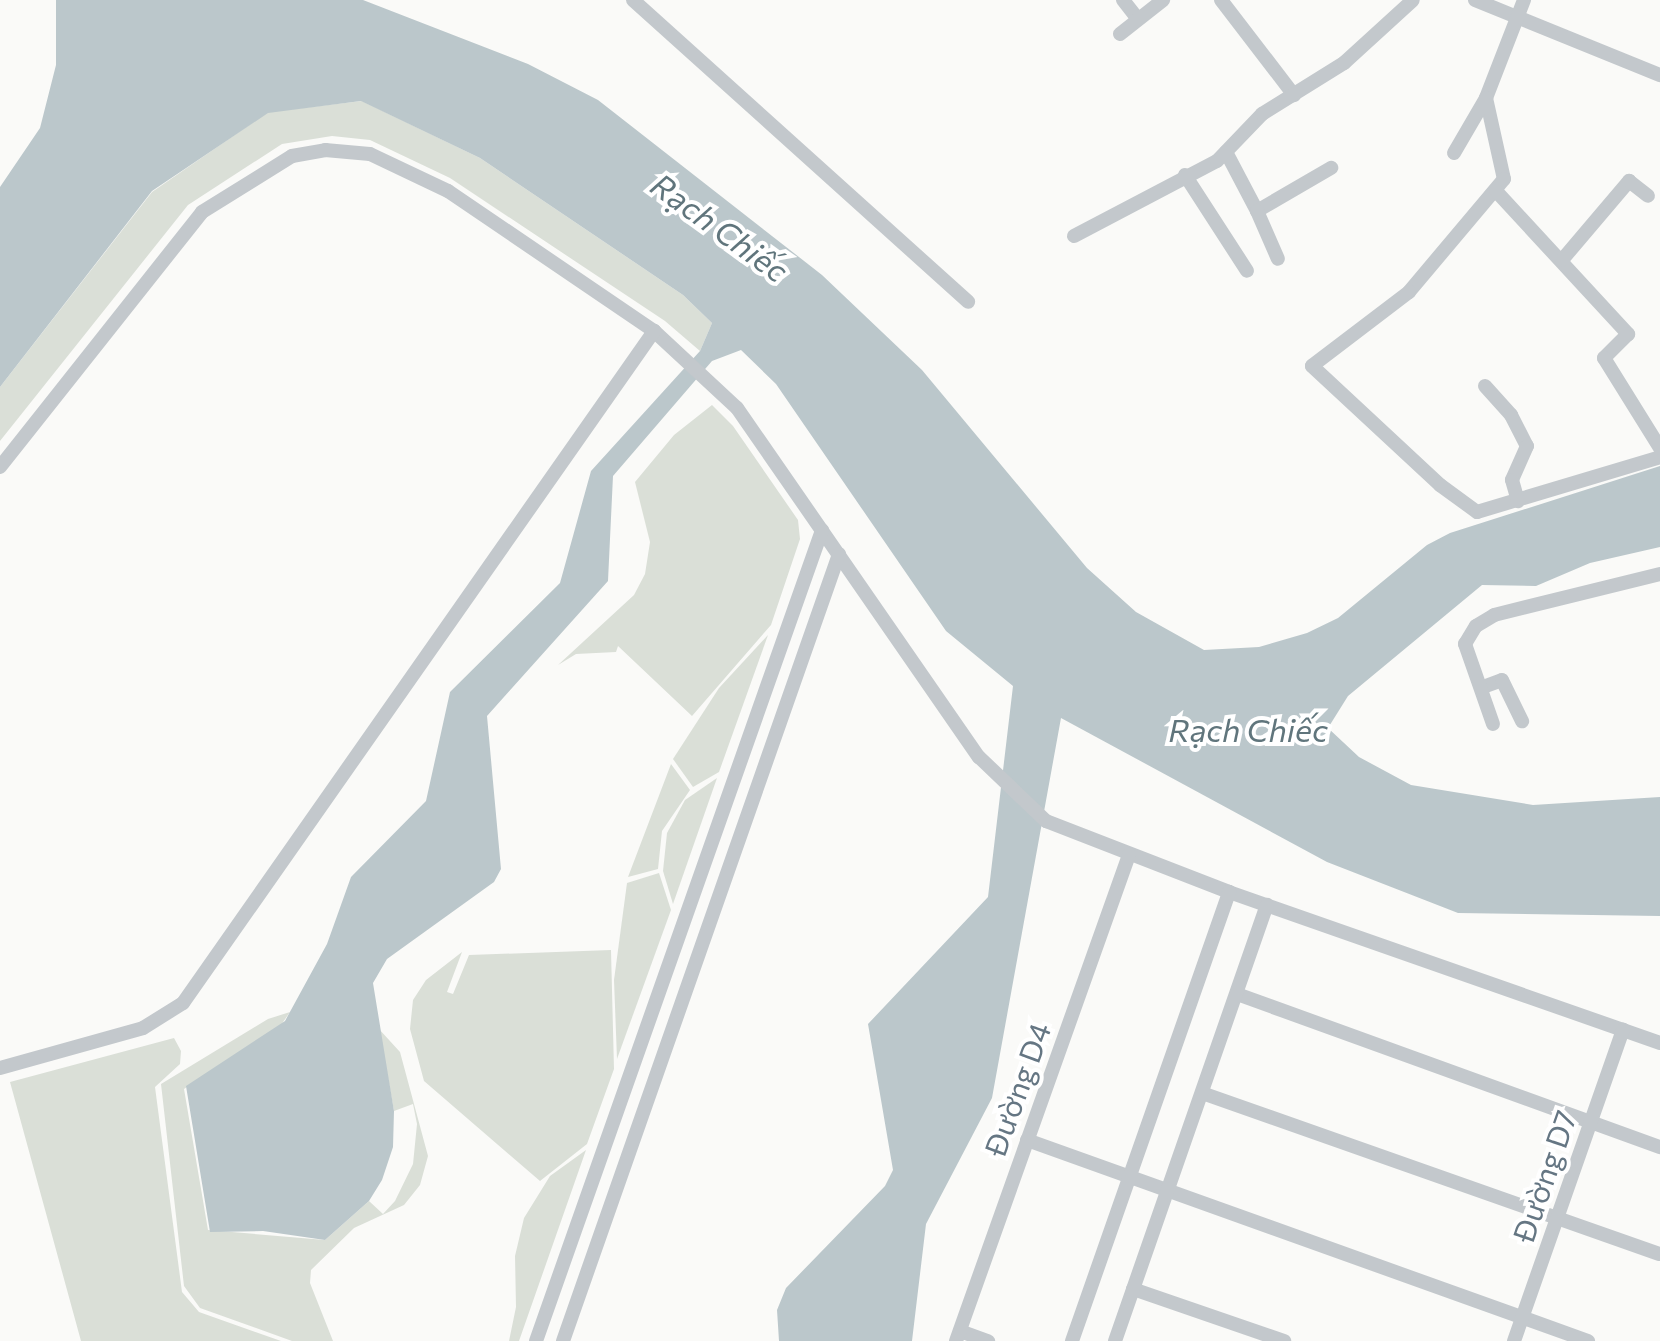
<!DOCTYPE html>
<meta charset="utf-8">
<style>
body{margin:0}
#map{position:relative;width:1660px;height:1341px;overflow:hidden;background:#fafaf8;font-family:Commissioner,sans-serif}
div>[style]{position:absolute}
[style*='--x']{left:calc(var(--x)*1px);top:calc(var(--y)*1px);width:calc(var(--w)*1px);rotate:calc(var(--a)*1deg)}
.green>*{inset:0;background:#dadfd7}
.water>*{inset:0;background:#bbc7cb}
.minor>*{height:14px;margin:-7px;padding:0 7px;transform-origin:7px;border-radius:7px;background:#c3c8cc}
span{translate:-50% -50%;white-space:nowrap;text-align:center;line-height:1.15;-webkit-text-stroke:8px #fff;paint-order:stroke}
.street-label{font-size:30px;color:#657683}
.water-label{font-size:32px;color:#60757c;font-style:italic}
</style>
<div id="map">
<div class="green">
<div style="clip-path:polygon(362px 101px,480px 158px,683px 295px,712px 323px,700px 351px,665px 321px,450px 178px,370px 140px,332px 136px,282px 144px,188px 205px,0 441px,0 387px,152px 192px,268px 112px)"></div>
<div style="clip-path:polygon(712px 405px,733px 426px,798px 520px,800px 539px,771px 625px,692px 716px,618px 646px,616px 652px,576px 654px,558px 665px,634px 595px,645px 574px,650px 542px,635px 482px,674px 435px)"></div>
<div style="clip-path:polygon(768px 635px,719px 772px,693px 787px,673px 759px,719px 688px)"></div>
<div style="clip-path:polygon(671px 764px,690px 790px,662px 831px,658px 869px,628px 877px)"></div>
<div style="clip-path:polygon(717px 778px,673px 904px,663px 871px,667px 833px,685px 800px)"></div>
<div style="clip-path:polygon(659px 873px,671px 910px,617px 1059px,614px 980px,627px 883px)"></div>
<div style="clip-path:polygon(611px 950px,614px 1069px,587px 1144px,540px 1181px,424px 1081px,410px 1029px,413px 1000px,426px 980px,462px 952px,447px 992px,453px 994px,469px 955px)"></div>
<div style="clip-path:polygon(290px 1012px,281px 1025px,184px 1089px,208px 1230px,325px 1240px,369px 1201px,383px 1214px,395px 1201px,413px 1164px,417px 1124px,413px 1104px,394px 1111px,379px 1029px,400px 1052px,428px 1156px,420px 1185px,404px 1205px,354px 1228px,311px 1270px,310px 1283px,333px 1341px,292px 1341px,200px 1308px,184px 1286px,161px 1084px,268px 1019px)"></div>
<div style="clip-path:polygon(174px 1038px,181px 1051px,180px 1064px,155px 1087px,182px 1292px,199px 1312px,281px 1341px,81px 1341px,10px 1082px)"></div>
<div style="clip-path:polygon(586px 1150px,519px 1341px,509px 1341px,516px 1307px,515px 1256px,524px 1218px,550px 1176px)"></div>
</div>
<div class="water">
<div style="clip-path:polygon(56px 0,363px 0,528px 64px,598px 100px,822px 275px,922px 370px,1087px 568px,1136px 612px,1204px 650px,1259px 647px,1307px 633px,1338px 618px,1427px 545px,1450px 533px,1660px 466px,1660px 547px,1590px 563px,1536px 586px,1482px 585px,1348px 696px,1328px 728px,1359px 757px,1411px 785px,1533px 805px,1660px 797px,1660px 916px,1458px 913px,1327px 862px,1061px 718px,992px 1098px,926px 1224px,912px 1341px,779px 1341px,777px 1310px,786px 1288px,885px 1186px,893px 1170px,868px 1024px,988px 897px,1013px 686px,946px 631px,776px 384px,741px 350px,712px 361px,613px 476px,608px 581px,487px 716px,501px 869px,494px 882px,387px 959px,373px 983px,394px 1111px,393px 1147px,382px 1180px,369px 1201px,325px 1240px,263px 1231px,210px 1232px,186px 1086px,285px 1021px,327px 944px,351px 877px,426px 801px,450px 692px,560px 583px,591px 471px,700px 351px,712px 323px,683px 295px,480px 158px,361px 101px,268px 113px,152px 191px,0 387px,0 187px,40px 128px,56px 65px)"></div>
</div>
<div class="minor">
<div style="--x:633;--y:0;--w:451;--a:42"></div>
<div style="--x:1123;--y:0;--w:24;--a:52"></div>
<div style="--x:1221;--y:0;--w:120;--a:52.5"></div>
<div style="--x:1475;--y:0;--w:200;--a:22.1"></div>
<div style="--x:1524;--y:0;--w:105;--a:111.2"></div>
<div style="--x:1486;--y:98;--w:83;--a:77.5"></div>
<div style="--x:1504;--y:179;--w:148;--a:130.1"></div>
<div style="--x:1409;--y:292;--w:122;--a:142.7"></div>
<div style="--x:1312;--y:366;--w:175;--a:42.9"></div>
<div style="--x:1440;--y:485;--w:46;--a:36.1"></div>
<div style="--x:1477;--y:512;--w:191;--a:-16.7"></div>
<div style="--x:1120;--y:34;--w:55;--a:-38.3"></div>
<div style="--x:1226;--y:152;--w:67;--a:62.3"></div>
<div style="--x:1257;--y:211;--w:86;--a:-30.2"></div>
<div style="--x:1454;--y:153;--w:64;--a:-59.8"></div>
<div style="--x:1185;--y:175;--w:114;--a:57.1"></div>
<div style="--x:1496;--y:191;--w:195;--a:47.3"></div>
<div style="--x:1628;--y:334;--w:34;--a:135"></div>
<div style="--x:1604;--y:358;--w:106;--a:58.1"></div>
<div style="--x:1257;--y:211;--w:52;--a:66.4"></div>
<div style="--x:1074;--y:236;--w:161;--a:-27.7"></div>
<div style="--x:1217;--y:161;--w:65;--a:-46.2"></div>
<div style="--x:1262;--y:114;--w:97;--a:-31.9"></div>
<div style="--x:1344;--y:63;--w:93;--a:-42.4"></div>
<div style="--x:1562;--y:260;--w:104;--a:-49.7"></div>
<div style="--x:1629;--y:181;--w:24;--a:38"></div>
<div style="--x:1485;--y:386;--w:39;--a:48"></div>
<div style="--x:1511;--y:415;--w:35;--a:63"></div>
<div style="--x:1527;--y:446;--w:37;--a:114"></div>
<div style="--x:1512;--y:480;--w:22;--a:74"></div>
<div style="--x:0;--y:467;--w:325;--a:-51.6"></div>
<div style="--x:202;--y:212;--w:106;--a:-31.9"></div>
<div style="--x:292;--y:156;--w:34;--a:-10"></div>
<div style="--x:325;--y:150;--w:45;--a:5.1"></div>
<div style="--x:370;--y:154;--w:86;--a:25.4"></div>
<div style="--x:448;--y:191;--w:249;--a:34.2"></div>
<div style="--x:654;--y:331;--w:113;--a:42.9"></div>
<div style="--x:737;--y:408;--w:425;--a:55.3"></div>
<div style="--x:979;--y:757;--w:93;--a:43.7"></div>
<div style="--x:1046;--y:821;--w:196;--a:21.2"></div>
<div style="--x:1229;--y:892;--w:457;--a:19.3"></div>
<div style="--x:1483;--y:687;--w:20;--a:-20"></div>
<div style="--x:1502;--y:680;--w:46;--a:64"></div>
<div style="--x:1493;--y:724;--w:85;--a:-109.3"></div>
<div style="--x:1465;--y:644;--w:21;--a:-59"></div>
<div style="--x:1476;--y:626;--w:21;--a:-31"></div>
<div style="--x:1494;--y:615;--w:171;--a:-13.9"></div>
<div style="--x:1237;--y:994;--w:450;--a:19.9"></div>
<div style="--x:0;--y:1068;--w:148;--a:-15.6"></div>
<div style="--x:143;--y:1028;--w:47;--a:-32"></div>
<div style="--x:183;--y:1003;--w:821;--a:-54.97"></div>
<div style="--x:1202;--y:1093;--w:485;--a:19.4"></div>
<div style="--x:1027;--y:1140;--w:596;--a:19.71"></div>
<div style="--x:1133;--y:1289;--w:160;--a:19"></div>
<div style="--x:960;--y:1331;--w:30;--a:20"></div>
<div style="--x:536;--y:1341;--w:860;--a:-70.57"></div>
<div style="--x:563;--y:1341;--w:834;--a:-70.67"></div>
<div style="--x:956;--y:1341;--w:516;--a:-70.41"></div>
<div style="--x:1072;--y:1341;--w:476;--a:-70.7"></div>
<div style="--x:1115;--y:1341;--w:462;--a:-70.8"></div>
<div style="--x:1514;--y:1341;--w:330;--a:-70.7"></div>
</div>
<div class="street-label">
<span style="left:1017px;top:1089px;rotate:-70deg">Đường D4</span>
<span style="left:1544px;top:1176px;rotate:-71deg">Đường D7</span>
</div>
<div class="water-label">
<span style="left:720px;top:227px;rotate:36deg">Rạch Chiếc</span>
<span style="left:1248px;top:729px">Rạch Chiếc</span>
</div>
</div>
